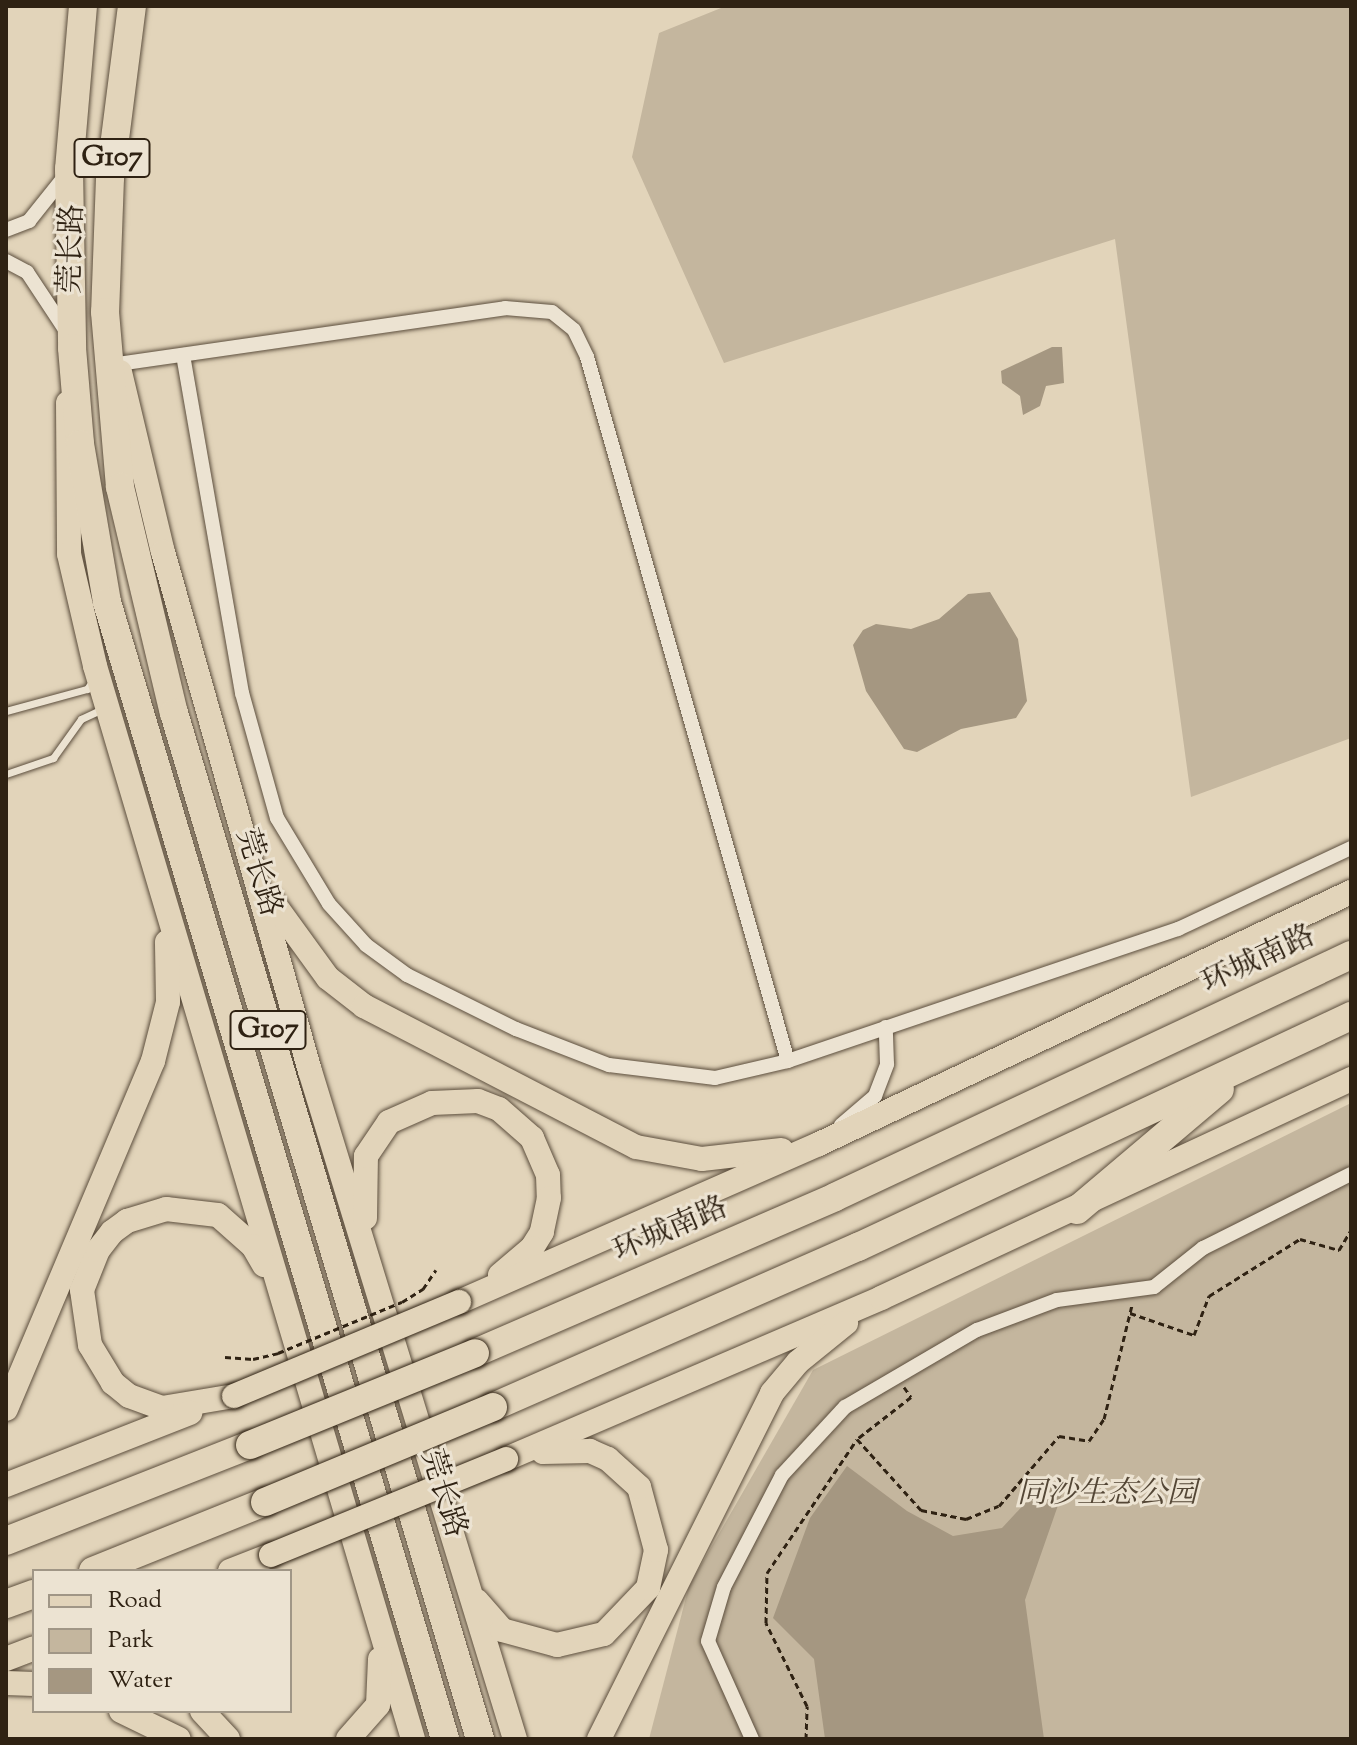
<!DOCTYPE html>
<meta charset="utf-8">
<style>
body{margin:0}
#map{position:relative;width:1357px;height:1745px;overflow:hidden;background:#e2d4ba;font-family:"Sorts Mill Goudy","Noto Serif SC",serif}
div>[style]{position:absolute}
[style*='--x']{left:calc(var(--x)*1px);top:calc(var(--y)*1px);width:calc(var(--w)*1px);rotate:calc(var(--a)*1deg)}
.green>*{inset:0;background:#c4b69e}
.water>*{inset:0;background:#a59781}
.path>*{height:3px;margin-top:-1.5px;transform-origin:0;background:repeating-linear-gradient(90deg,#2f2213 0 6px,transparent 0 10px)}
.roads{filter:drop-shadow(0 0 2px #5c4e3d) drop-shadow(0 0 2px #5c4e3d)}
.lane>*{height:7px;margin:-3.5px;padding:0 3.5px;transform-origin:3.5px;border-radius:3.5px;background:#ece3d2}
.street>*{height:14px;margin:-7px;padding:0 7px;transform-origin:7px;border-radius:7px;background:#ece3d2}
.primary>*{height:24px;margin:-12px;padding:0 12px;transform-origin:12px;border-radius:12px;background:#e2d4ba}
.highway>*{height:28px;margin:-14px;padding:0 14px;transform-origin:14px;border-radius:14px;background:#e2d4ba}
.path-bridge>*{height:3px;margin-top:-1.5px;transform-origin:0;background:repeating-linear-gradient(90deg,#2f2213 0 6px,transparent 0 10px)}
.bridges{filter:drop-shadow(0 0 2px #2f2213) drop-shadow(0 0 2px #2f2213)}
.primary-bridge>*{height:24px;margin:-12px;padding:0 12px;transform-origin:12px;border-radius:12px;background:#e2d4ba}
.highway-bridge>*{height:28px;margin:-14px;padding:0 14px;transform-origin:14px;border-radius:14px;background:#e2d4ba}
span{translate:-50% -50%;white-space:nowrap;text-align:center;line-height:1.15;-webkit-text-stroke:6px #ece3d2;paint-order:stroke}
.shield-label span{padding:2px 6px;background:#ece3d2;border:2px solid;border-radius:6px;-webkit-text-stroke-width:0}
.shield-label{font-size:28px;color:#2f2213;font-weight:700}
.street-label{font-size:30px;color:#2f2213}
.park-label{font-size:30px;color:#544736;font-style:italic}
.frame{position:absolute;inset:0;border:8px solid #2f2213;pointer-events:none}
.legend{position:absolute;left:32px;top:1569px;width:260px;height:144px;box-sizing:border-box;background:#ece3d2;border:2px solid #a09686;margin:0;padding:10px 14px;list-style:none;font-size:24px;color:#2f2213}
.legend li{display:flex;align-items:center;gap:16px;height:40px}
.legend b{width:40px;border:2px solid #a09686}
</style>
<div id="map">
<div class="green">
<div style="clip-path:polygon(726px 6px,1351px 6px,1351px 738px,1191px 797px,1115px 239px,724px 363px,632px 157px,659px 33px)"></div>
<div style="clip-path:polygon(1351px 1103px,1351px 1739px,649px 1739px,689px 1586px,813px 1370px)"></div>
</div>
<div class="water">
<div style="clip-path:polygon(1052px 347px,1062px 347px,1064px 383px,1046px 386px,1040px 406px,1023px 415px,1020px 396px,1002px 383px,1001px 371px)"></div>
<div style="clip-path:polygon(990px 592px,1018px 639px,1027px 701px,1016px 718px,961px 729px,917px 752px,904px 749px,866px 691px,853px 645px,863px 630px,876px 624px,911px 629px,939px 619px,968px 594px)"></div>
<div style="clip-path:polygon(847px 1466px,907px 1511px,953px 1536px,1002px 1528px,1043px 1484px,1063px 1491px,1025px 1600px,1044px 1739px,825px 1739px,814px 1659px,773px 1618px,810px 1518px)"></div>
</div>
<div class="path">
<div style="--x:1130;--y:1313;--w:68;--a:19"></div>
<div style="--x:1194;--y:1335;--w:42;--a:-69"></div>
<div style="--x:1209;--y:1296;--w:107;--a:-32.1"></div>
<div style="--x:1300;--y:1239;--w:41;--a:15.8"></div>
<div style="--x:1339;--y:1250;--w:23;--a:-59"></div>
<div style="--x:904;--y:1387;--w:12;--a:55"></div>
<div style="--x:911;--y:1397;--w:68;--a:142.1"></div>
<div style="--x:857;--y:1439;--w:96;--a:48"></div>
<div style="--x:921;--y:1510;--w:46;--a:11.3"></div>
<div style="--x:966;--y:1519;--w:35;--a:-22"></div>
<div style="--x:999;--y:1506;--w:92;--a:-49.4"></div>
<div style="--x:1059;--y:1436;--w:30;--a:9"></div>
<div style="--x:1089;--y:1441;--w:27;--a:-56"></div>
<div style="--x:1104;--y:1419;--w:117;--a:-76.2"></div>
<div style="--x:806;--y:1739;--w:33;--a:-88"></div>
<div style="--x:807;--y:1706;--w:93;--a:-116.3"></div>
<div style="--x:766;--y:1623;--w:50;--a:-88.9"></div>
<div style="--x:767;--y:1573;--w:161;--a:-56.1"></div>
</div>
<div class="roads">
<div class="lane">
<div style="--x:6;--y:711;--w:84;--a:-15.2"></div>
<div style="--x:87;--y:689;--w:11;--a:-56"></div>
<div style="--x:6;--y:774;--w:50;--a:-18.8"></div>
<div style="--x:53;--y:758;--w:48;--a:-54.3"></div>
<div style="--x:81;--y:719;--w:23;--a:-25"></div>
</div>
<div class="street">
<div style="--x:6;--y:230;--w:25;--a:-21"></div>
<div style="--x:29;--y:221;--w:58;--a:-51.3"></div>
<div style="--x:6;--y:261;--w:24;--a:28"></div>
<div style="--x:27;--y:272;--w:67;--a:56.5"></div>
<div style="--x:183;--y:355;--w:343;--a:80.1"></div>
<div style="--x:242;--y:693;--w:130;--a:74.4"></div>
<div style="--x:277;--y:818;--w:100;--a:58.8"></div>
<div style="--x:329;--y:904;--w:55;--a:47.9"></div>
<div style="--x:366;--y:945;--w:51;--a:36.2"></div>
<div style="--x:407;--y:975;--w:122;--a:26.4"></div>
<div style="--x:516;--y:1029;--w:100;--a:21.2"></div>
<div style="--x:609;--y:1065;--w:107;--a:7"></div>
<div style="--x:715;--y:1078;--w:75;--a:-13.1"></div>
<div style="--x:788;--y:1061;--w:412;--a:-18.7"></div>
<div style="--x:1178;--y:929;--w:191;--a:-25.1"></div>
<div style="--x:118;--y:364;--w:391;--a:-8.2"></div>
<div style="--x:505;--y:308;--w:47;--a:4.9"></div>
<div style="--x:552;--y:312;--w:28;--a:39"></div>
<div style="--x:574;--y:330;--w:30;--a:64"></div>
<div style="--x:587;--y:357;--w:732;--a:74.07"></div>
<div style="--x:841;--y:1125;--w:45;--a:-40.5"></div>
<div style="--x:875;--y:1096;--w:34;--a:-69"></div>
<div style="--x:887;--y:1064;--w:37;--a:-92"></div>
<div style="--x:752;--y:1739;--w:107;--a:-114.2"></div>
<div style="--x:708;--y:1641;--w:56;--a:-73.5"></div>
<div style="--x:724;--y:1587;--w:126;--a:-62.6"></div>
<div style="--x:782;--y:1475;--w:93;--a:-47.2"></div>
<div style="--x:845;--y:1407;--w:153;--a:-30.3"></div>
<div style="--x:977;--y:1330;--w:85;--a:-20.6"></div>
<div style="--x:1057;--y:1300;--w:98;--a:-7.6"></div>
<div style="--x:1154;--y:1287;--w:63;--a:-38.5"></div>
<div style="--x:1203;--y:1248;--w:165;--a:-26.6"></div>
</div>
<div class="primary">
<div style="--x:120;--y:372;--w:185;--a:76.6"></div>
<div style="--x:163;--y:552;--w:539;--a:74.19"></div>
<div style="--x:310;--y:1071;--w:699;--a:72.94"></div>
<div style="--x:68;--y:403;--w:151;--a:89.6"></div>
<div style="--x:69;--y:554;--w:115;--a:76.9"></div>
<div style="--x:95;--y:666;--w:1119;--a:73.49"></div>
<div style="--x:272;--y:901;--w:95;--a:54"></div>
<div style="--x:328;--y:978;--w:46;--a:37.9"></div>
<div style="--x:364;--y:1006;--w:306;--a:27.4"></div>
<div style="--x:636;--y:1147;--w:67;--a:10.3"></div>
<div style="--x:702;--y:1159;--w:80;--a:-6.5"></div>
<div style="--x:365;--y:1218;--w:62;--a:-89.1"></div>
<div style="--x:366;--y:1156;--w:41;--a:-55.9"></div>
<div style="--x:389;--y:1122;--w:47;--a:-23.8"></div>
<div style="--x:432;--y:1103;--w:46;--a:-2.5"></div>
<div style="--x:478;--y:1101;--w:22;--a:21"></div>
<div style="--x:499;--y:1109;--w:44;--a:41.3"></div>
<div style="--x:532;--y:1138;--w:40;--a:66.6"></div>
<div style="--x:548;--y:1175;--w:23;--a:88"></div>
<div style="--x:549;--y:1198;--w:35;--a:102"></div>
<div style="--x:542;--y:1232;--w:19;--a:122"></div>
<div style="--x:532;--y:1248;--w:42;--a:139.8"></div>
<div style="--x:459;--y:1302;--w:393;--a:-23.7"></div>
<div style="--x:819;--y:1144;--w:589;--a:-25.35"></div>
<div style="--x:234;--y:1396;--w:73;--a:170.5"></div>
<div style="--x:162;--y:1408;--w:35;--a:-160"></div>
<div style="--x:129;--y:1396;--w:21;--a:-141"></div>
<div style="--x:113;--y:1383;--w:44;--a:-121.2"></div>
<div style="--x:90;--y:1345;--w:56;--a:-98.3"></div>
<div style="--x:82;--y:1290;--w:43;--a:-68.2"></div>
<div style="--x:98;--y:1250;--w:23;--a:-52"></div>
<div style="--x:112;--y:1232;--w:19;--a:-36"></div>
<div style="--x:127;--y:1221;--w:41;--a:-17.1"></div>
<div style="--x:166;--y:1209;--w:52;--a:6.6"></div>
<div style="--x:218;--y:1215;--w:47;--a:41.5"></div>
<div style="--x:253;--y:1246;--w:22;--a:60"></div>
<div style="--x:6;--y:1409;--w:378;--a:-67.1"></div>
<div style="--x:153;--y:1061;--w:61;--a:-75.7"></div>
<div style="--x:168;--y:1002;--w:60;--a:-91"></div>
<div style="--x:506;--y:1459;--w:408;--a:-23.2"></div>
<div style="--x:881;--y:1298;--w:519;--a:-24.98"></div>
<div style="--x:6;--y:1485;--w:198;--a:-21.4"></div>
<div style="--x:230;--y:1571;--w:44;--a:-21.3"></div>
<div style="--x:477;--y:1601;--w:38;--a:49"></div>
<div style="--x:502;--y:1630;--w:57;--a:15.3"></div>
<div style="--x:557;--y:1645;--w:48;--a:-13.2"></div>
<div style="--x:604;--y:1634;--w:64;--a:-46.3"></div>
<div style="--x:648;--y:1588;--w:39;--a:-78"></div>
<div style="--x:656;--y:1550;--w:65;--a:-105.1"></div>
<div style="--x:639;--y:1487;--w:42;--a:-137.9"></div>
<div style="--x:608;--y:1459;--w:20;--a:-156"></div>
<div style="--x:590;--y:1451;--w:47;--a:178.8"></div>
<div style="--x:6;--y:1659;--w:30;--a:-21"></div>
<div style="--x:6;--y:1683;--w:28;--a:2"></div>
<div style="--x:121;--y:1711;--w:64;--a:25.8"></div>
<div style="--x:202;--y:1711;--w:38;--a:47"></div>
<div style="--x:348;--y:1739;--w:45;--a:-48.6"></div>
<div style="--x:378;--y:1705;--w:46;--a:-87.5"></div>
<div style="--x:599;--y:1739;--w:387;--a:-63.4"></div>
<div style="--x:772;--y:1393;--w:40;--a:-50"></div>
<div style="--x:798;--y:1362;--w:62;--a:-39.1"></div>
</div>
<div class="highway">
<div style="--x:83;--y:6;--w:164;--a:94.9"></div>
<div style="--x:69;--y:169;--w:179;--a:89"></div>
<div style="--x:72;--y:348;--w:96;--a:85.2"></div>
<div style="--x:80;--y:444;--w:160;--a:80.3"></div>
<div style="--x:107;--y:602;--w:1186;--a:73.44"></div>
<div style="--x:132;--y:6;--w:173;--a:97.3"></div>
<div style="--x:110;--y:178;--w:134;--a:92.1"></div>
<div style="--x:105;--y:312;--w:176;--a:85.1"></div>
<div style="--x:120;--y:487;--w:232;--a:76.6"></div>
<div style="--x:174;--y:713;--w:1071;--a:73.39"></div>
<div style="--x:1077;--y:1210;--w:187;--a:-40.2"></div>
<div style="--x:475;--y:1353;--w:392;--a:-23.4"></div>
<div style="--x:835;--y:1197;--w:570;--a:-25.13"></div>
<div style="--x:493;--y:1407;--w:399;--a:-23.7"></div>
<div style="--x:858;--y:1247;--w:544;--a:-25.11"></div>
<div style="--x:6;--y:1541;--w:262;--a:-21.5"></div>
<div style="--x:93;--y:1571;--w:185;--a:-21.9"></div>
<div style="--x:6;--y:1604;--w:30;--a:-20"></div>
</div>
</div>
<div class="path-bridge">
<div style="--x:225;--y:1357;--w:28;--a:4"></div>
<div style="--x:253;--y:1359;--w:26;--a:-13"></div>
<div style="--x:278;--y:1353;--w:134;--a:-22.4"></div>
<div style="--x:402;--y:1302;--w:25;--a:-32"></div>
<div style="--x:423;--y:1289;--w:23;--a:-56"></div>
</div>
<div class="bridges">
<div class="primary-bridge">
<div style="--x:234;--y:1396;--w:244;--a:-22.7"></div>
<div style="--x:271;--y:1555;--w:254;--a:-22.2"></div>
</div>
<div class="highway-bridge">
<div style="--x:250;--y:1445;--w:243;--a:-22.2"></div>
<div style="--x:265;--y:1502;--w:247;--a:-22.6"></div>
</div>
</div>
<div class="shield-label">
<span style="left:112px;top:158px">G107</span>
<span style="left:268px;top:1030px">G107</span>
</div>
<div class="street-label">
<span style="left:73px;top:249px;rotate:-88deg">莞长路</span>
<span style="left:257px;top:873px;rotate:73deg">莞长路</span>
<span style="left:1259px;top:961px;rotate:-25deg">环城南路</span>
<span style="left:671px;top:1231px;rotate:-23deg">环城南路</span>
<span style="left:442px;top:1494px;rotate:73deg">莞长路</span>
</div>
<div class="park-label">
<span style="left:1107px;top:1495px">同沙生态公园</span>
</div>
<div class="frame"></div>
<ul class="legend">
<li><b style="height:10px;background:#e2d4ba"></b>Road</li>
<li><b style="height:22px;background:#c4b69e"></b>Park</li>
<li><b style="height:22px;background:#a59781"></b>Water</li>
</ul>
</div>
